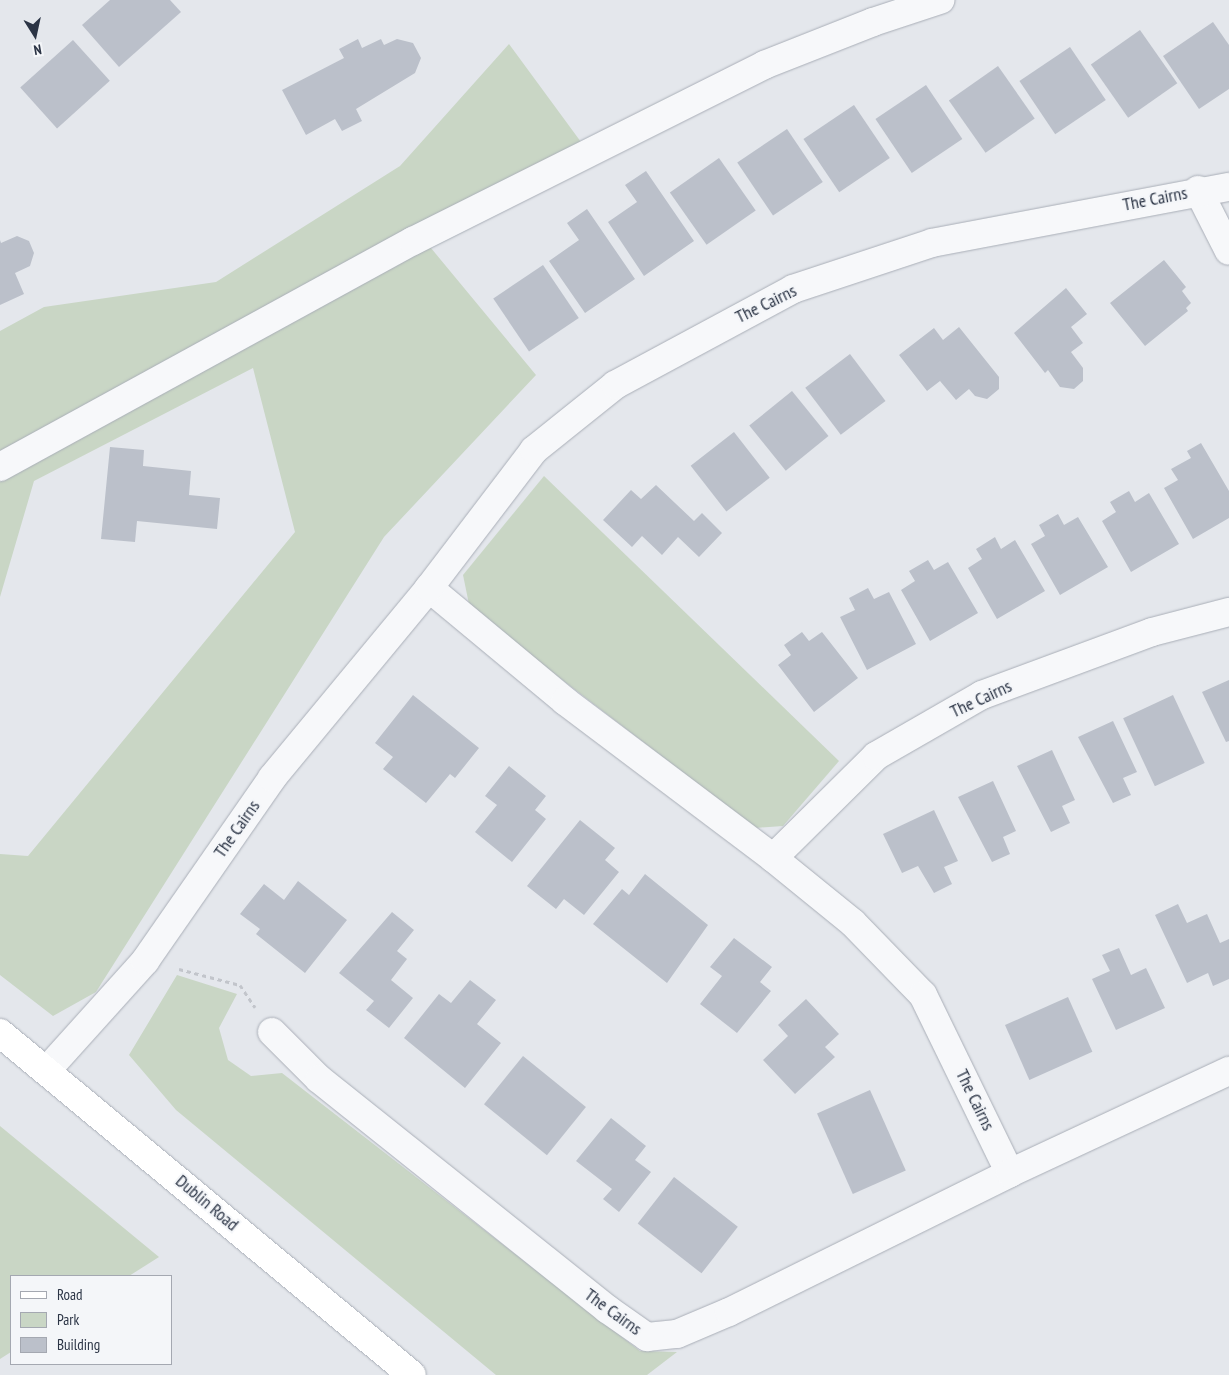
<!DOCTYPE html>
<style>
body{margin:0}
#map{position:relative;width:1229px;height:1375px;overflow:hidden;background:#e4e7ec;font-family:"PT Sans Narrow",sans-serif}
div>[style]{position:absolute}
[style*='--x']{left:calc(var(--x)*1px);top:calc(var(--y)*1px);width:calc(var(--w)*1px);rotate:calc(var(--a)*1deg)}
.green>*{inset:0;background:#c9d6c5}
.building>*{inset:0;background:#bbc0ca;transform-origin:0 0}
.path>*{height:3px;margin-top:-1.5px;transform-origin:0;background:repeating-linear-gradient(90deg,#c2c5cb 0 4px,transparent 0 8px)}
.roads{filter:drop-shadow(0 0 1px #a9aeb7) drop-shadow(0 0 1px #a9aeb7)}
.street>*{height:28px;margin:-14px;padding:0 14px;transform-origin:14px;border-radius:14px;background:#f7f8fa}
.secondary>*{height:28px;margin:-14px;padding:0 14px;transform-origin:14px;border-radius:14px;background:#fff}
span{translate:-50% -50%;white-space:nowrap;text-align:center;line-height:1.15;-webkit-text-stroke:4px #f4f6f9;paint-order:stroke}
.street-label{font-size:18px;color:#2b3445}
.legend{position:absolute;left:10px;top:1275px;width:162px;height:90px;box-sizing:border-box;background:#f4f6f9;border:1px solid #a4a8b1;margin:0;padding:6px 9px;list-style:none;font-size:15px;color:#2b3445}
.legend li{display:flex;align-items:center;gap:10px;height:25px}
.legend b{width:25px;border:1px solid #a4a8b1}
.north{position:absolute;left:10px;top:10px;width:50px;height:50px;-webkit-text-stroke:4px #f4f6f9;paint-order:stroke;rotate:170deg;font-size:14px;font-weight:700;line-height:20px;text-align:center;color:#2b3445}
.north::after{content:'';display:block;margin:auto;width:18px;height:22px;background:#2b3445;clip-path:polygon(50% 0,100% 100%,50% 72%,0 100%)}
</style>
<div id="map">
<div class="green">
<div style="clip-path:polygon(509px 44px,592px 157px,426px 242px,536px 375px,384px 537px,96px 992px,53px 1016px,0 975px,0 854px,28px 856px,295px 532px,253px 368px,34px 481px,0 597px,0 331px,44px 307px,216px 282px,400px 166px)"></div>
<div style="clip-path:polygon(544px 476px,839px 761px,783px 826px,755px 828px,470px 609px,463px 575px)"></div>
<div style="clip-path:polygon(177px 975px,237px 994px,219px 1028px,228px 1060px,251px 1076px,282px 1073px,640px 1351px,677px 1352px,647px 1375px,496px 1375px,176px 1110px,129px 1055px)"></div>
<div style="clip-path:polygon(0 1126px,159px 1257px,129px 1276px,11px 1276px,11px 1352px,0 1359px)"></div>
</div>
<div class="building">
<div style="clip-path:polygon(110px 0,170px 0,181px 12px,119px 67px,82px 25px)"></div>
<div style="clip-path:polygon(1213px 22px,1229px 45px,1229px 89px,1199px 109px,1163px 56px)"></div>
<div style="left:1140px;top:30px;width:65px;height:60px;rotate:55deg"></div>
<div style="clip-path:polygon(358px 39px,362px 48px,381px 39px,384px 45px,397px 39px,413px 43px,421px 58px,415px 73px,356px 109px,362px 121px,342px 131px,335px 119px,306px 135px,282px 90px,344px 58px,339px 49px)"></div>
<div style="left:73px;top:40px;width:55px;height:71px;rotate:48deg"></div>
<div style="left:1070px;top:47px;width:64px;height:61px;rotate:56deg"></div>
<div style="left:998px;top:66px;width:64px;height:60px;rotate:55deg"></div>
<div style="left:926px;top:85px;width:65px;height:61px;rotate:56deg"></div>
<div style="left:854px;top:105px;width:64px;height:61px;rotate:56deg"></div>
<div style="left:787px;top:129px;width:64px;height:60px;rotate:56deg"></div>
<div style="left:719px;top:158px;width:64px;height:60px;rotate:55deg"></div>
<div style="clip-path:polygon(646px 171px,694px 241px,644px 276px,608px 222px,637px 202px,625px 185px)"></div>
<div style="clip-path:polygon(587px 209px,635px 279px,585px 313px,549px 261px,579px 240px,567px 223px)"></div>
<div style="clip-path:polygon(17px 236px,29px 241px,34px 253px,30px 266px,15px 273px,24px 294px,0 305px,0 240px,1px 243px)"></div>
<div style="clip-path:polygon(1164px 260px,1186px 287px,1182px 291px,1191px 303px,1186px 308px,1188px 311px,1145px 346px,1110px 303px)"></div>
<div style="left:543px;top:265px;width:64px;height:60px;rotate:56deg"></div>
<div style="clip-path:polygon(1066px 288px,1087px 314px,1071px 327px,1083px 343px,1071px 352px,1083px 368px,1083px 381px,1074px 389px,1060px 387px,1048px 370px,1045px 373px,1014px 333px)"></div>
<div style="clip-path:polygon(959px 327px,999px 377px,999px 389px,987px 399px,975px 396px,969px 389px,956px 400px,940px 381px,927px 391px,899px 355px,934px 328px,943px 340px)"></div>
<div style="left:850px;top:354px;width:59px;height:56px;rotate:53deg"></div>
<div style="left:792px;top:391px;width:58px;height:55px;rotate:51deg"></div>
<div style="left:734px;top:432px;width:58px;height:55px;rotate:52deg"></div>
<div style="clip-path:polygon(1201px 443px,1229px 491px,1229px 518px,1193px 539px,1164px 488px,1178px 480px,1171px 469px,1191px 458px,1187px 451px)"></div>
<div style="clip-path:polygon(110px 447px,144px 450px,143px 466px,191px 471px,189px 495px,220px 498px,217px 529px,137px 521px,135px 542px,101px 539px)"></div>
<div style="clip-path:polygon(656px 485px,694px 521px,702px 513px,722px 533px,699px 557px,678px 537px,662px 555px,642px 536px,632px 547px,603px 520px,631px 490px,641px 499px)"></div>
<div style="clip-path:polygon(1129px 491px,1135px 502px,1149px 493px,1179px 544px,1131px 572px,1102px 521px,1116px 512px,1110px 502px)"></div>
<div style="clip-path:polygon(1058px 514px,1064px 525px,1078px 517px,1108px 567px,1060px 595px,1031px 544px,1045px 536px,1039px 525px)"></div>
<div style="clip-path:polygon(995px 537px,1001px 549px,1015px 540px,1045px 591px,997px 619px,968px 568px,982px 559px,976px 549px)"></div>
<div style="clip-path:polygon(928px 560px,934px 570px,948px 562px,978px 613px,930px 641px,901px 590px,915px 581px,909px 571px)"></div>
<div style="clip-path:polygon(868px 588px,874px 599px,889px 592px,916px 644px,867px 670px,840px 617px,855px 610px,849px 598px)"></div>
<div style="clip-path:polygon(802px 632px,809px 641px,822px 632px,858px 678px,814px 712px,778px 665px,791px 655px,784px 645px)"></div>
<div style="clip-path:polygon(1229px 680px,1229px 741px,1226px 742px,1202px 692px)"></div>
<div style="clip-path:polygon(413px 695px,479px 748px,455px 778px,450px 774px,426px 803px,383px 769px,393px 757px,375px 743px)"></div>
<div style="left:1173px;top:695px;width:75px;height:55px;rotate:65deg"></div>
<div style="clip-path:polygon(1113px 721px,1137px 772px,1123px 778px,1131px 795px,1113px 803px,1078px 737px)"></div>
<div style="clip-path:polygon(1052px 750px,1075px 800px,1062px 806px,1070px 823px,1051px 832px,1017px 766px)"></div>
<div style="clip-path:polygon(509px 766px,546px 796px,535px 810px,546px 819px,512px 862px,475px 832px,497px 805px,485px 796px)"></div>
<div style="clip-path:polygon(993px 781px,1016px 831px,1003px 837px,1010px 854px,992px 862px,958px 797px)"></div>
<div style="clip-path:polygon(934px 810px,958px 861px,944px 867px,952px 884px,934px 893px,918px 866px,902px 873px,883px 834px)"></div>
<div style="clip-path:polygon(580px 820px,615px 848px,605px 860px,619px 872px,584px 915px,564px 899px,556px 909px,527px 886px)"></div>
<div style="clip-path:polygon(645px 874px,708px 925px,667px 983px,593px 924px,622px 889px,629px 895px)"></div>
<div style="clip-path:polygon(298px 881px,347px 920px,305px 973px,256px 934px,260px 929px,240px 914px,264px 884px,284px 900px)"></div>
<div style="clip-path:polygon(1178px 904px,1187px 923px,1207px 914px,1220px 943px,1229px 939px,1229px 979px,1213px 986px,1208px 973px,1187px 983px,1155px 915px)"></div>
<div style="clip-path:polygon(392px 912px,414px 930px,397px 951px,407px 959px,391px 980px,413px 998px,389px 1028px,366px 1010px,374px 1001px,339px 973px)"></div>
<div style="clip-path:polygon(734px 938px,772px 967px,760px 982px,771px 991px,737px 1033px,700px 1004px,722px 976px,710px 967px)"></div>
<div style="clip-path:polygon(1119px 948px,1131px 975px,1146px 968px,1165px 1008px,1116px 1030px,1092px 979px,1110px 971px,1102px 955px)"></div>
<div style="clip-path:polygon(470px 980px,496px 1000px,477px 1024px,501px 1043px,465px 1088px,404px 1038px,439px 994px,451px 1003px)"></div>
<div style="left:1068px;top:997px;width:60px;height:69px;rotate:66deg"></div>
<div style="clip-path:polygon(806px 999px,839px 1034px,825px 1047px,835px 1057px,795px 1094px,763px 1060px,788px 1036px,778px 1025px)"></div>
<div style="left:523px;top:1056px;width:81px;height:62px;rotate:39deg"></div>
<div style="left:870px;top:1090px;width:88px;height:58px;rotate:66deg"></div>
<div style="clip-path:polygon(611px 1118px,646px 1146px,635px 1160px,651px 1172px,619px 1212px,603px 1199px,612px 1189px,576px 1161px)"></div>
<div style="left:674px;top:1177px;width:81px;height:59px;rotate:38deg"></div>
</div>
<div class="path">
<div style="--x:179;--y:969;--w:63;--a:14.7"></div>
<div style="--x:240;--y:985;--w:27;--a:56"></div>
</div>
<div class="roads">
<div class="street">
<div style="--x:1198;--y:190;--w:68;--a:63.1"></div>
<div style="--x:0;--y:467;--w:471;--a:-28.7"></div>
<div style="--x:413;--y:241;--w:393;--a:-26.6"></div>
<div style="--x:764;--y:65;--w:117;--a:-21.5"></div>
<div style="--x:873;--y:22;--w:71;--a:-18.2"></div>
<div style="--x:429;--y:588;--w:177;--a:39.7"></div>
<div style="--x:565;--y:701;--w:261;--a:37"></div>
<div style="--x:773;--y:858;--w:103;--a:39.1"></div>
<div style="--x:853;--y:923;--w:100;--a:45.8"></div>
<div style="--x:923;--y:995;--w:198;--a:64"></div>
<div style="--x:773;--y:858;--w:145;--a:-44.7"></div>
<div style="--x:876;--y:756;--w:122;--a:-29.9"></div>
<div style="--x:982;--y:695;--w:181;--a:-20.3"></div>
<div style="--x:1152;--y:632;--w:80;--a:-14.6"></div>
<div style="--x:272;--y:1032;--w:66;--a:45"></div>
<div style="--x:319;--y:1079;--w:369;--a:38.6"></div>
<div style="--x:607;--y:1309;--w:49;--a:35"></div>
<div style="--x:647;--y:1337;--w:30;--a:-6"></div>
<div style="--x:677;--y:1334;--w:56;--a:-22.9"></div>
<div style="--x:729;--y:1312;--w:313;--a:-26.3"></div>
<div style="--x:1010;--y:1173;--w:242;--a:-25"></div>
<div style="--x:47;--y:1070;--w:147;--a:-48"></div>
<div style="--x:145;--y:961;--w:223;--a:-55.2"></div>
<div style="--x:272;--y:778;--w:246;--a:-50.4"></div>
<div style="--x:429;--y:588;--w:173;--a:-52.7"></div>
<div style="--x:534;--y:450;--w:104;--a:-38.7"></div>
<div style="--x:615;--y:385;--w:202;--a:-28.3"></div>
<div style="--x:793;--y:289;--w:146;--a:-18.3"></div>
<div style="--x:932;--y:243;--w:302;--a:-10.7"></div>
</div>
<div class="secondary">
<div style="--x:0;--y:1033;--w:535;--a:39.7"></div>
</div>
</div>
<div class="street-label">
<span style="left:1155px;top:199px;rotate:-11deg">The Cairns</span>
<span style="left:766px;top:304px;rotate:-26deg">The Cairns</span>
<span style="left:981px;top:699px;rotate:-25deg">The Cairns</span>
<span style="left:237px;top:829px;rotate:-55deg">The Cairns</span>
<span style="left:975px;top:1100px;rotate:64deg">The Cairns</span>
<span style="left:207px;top:1203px;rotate:40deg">Dublin Road</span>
<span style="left:613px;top:1312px;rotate:36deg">The Cairns</span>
</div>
<ul class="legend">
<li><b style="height:6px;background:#fff"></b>Road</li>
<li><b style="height:14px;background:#c9d6c5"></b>Park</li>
<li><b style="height:14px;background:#bbc0ca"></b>Building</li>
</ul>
<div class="north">N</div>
</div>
